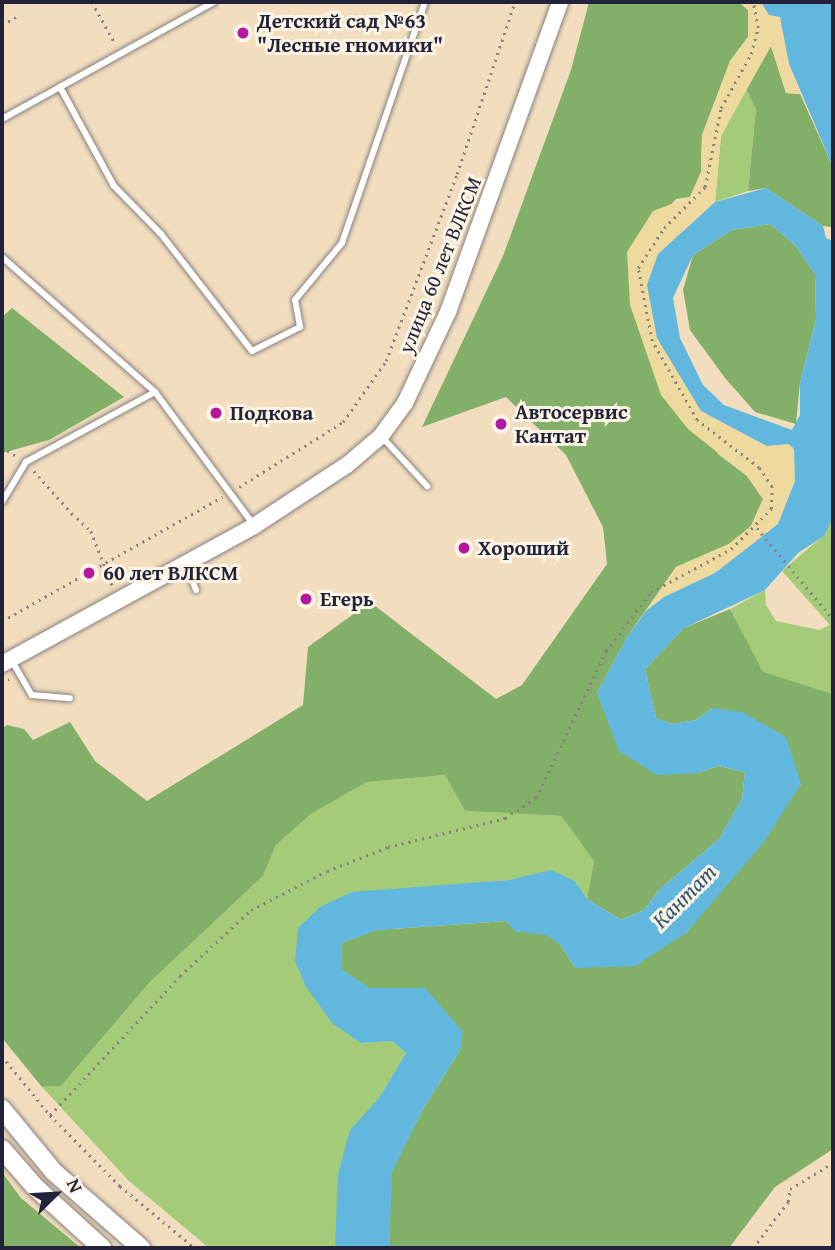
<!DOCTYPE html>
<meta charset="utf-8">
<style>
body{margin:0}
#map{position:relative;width:835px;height:1250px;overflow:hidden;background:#f2debf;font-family:"Gentium Book Plus",serif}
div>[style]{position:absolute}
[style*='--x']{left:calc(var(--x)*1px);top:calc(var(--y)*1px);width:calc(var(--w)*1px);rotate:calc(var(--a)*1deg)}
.green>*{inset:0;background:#a4cc78}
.forest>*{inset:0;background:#83b068}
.sand>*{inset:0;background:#eeda9e}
.water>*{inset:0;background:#62b7de}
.path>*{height:2.5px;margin-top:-1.25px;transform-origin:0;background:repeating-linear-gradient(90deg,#8a807d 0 2px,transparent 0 7px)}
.roads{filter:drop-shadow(0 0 2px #8a807d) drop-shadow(0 0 2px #8a807d)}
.service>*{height:6px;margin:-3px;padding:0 3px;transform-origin:3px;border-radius:3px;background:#fff}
.tertiary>*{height:16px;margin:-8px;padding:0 8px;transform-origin:8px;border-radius:8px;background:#fff}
.secondary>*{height:18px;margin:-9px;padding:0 9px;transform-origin:9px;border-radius:9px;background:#fff}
.dots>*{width:19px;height:19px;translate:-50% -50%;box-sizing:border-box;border:4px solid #fcf5e5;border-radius:50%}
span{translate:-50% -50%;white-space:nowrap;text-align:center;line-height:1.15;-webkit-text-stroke:6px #fcf5e5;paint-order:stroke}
.poi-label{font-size:21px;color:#22223b;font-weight:700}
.left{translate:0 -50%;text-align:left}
.street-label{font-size:21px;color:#22223b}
.water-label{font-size:23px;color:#385674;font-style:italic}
.frame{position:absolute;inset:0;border:4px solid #22223b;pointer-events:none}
.north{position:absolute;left:21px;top:1159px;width:70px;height:70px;-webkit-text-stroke:5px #fcf5e5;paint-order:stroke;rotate:66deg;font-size:19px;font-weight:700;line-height:28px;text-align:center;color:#22223b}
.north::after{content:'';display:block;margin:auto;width:24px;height:32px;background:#22223b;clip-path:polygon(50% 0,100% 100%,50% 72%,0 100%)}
</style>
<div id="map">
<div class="green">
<div style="clip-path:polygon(746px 89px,756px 108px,748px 191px,715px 202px,721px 136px)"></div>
<div style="clip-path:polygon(833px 517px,833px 694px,763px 673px,730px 609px,765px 590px,766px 605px,776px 621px,819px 630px,830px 625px,782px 571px,823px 536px)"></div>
<div style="clip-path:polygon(445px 775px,465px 811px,561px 816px,594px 861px,587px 899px,575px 881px,550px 871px,509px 880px,404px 889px,361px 1043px,392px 1041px,406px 1053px,379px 1098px,350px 1131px,335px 1248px,209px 1248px,129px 1181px,42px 1087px,61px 1086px,150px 982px,263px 876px,276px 845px,311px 814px,367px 782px)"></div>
</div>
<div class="forest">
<div style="clip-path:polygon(589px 2px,739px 2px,748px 10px,748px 37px,730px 61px,702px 135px,701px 172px,690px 197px,676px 199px,627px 252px,718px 454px,747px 476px,763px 499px,751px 526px,729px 544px,676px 567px,627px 637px,597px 693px,698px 773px,718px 766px,745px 772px,742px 799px,719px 839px,660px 889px,644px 910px,621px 920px,587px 899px,594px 861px,561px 816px,465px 811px,445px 775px,367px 782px,311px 814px,276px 845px,263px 876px,150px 982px,61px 1086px,42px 1087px,2px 1038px,2px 728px,7px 725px,24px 729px,33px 740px,70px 722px,95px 761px,147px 801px,303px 705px,308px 647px,370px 602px,496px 699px,522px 685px,607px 564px,603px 527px,566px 455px,506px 397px,422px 427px,503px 256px,571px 70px)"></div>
<div style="clip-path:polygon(771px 46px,786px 93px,800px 94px,833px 167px,832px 227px,823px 226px,766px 188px,748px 191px,756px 109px,746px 89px)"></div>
<div style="clip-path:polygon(770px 224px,795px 245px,815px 274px,816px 319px,800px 383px,796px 424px,755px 412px,725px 378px,690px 330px,683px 290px,693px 255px,732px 230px)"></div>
<div style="clip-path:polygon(12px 308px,124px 397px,49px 440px,2px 453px,2px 317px)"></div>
<div style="clip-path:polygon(730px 609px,763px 672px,833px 694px,833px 1149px,775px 1187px,729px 1248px,389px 1248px,391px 1172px,423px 1109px,460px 1050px,425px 988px,369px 988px,341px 969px,342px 943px,377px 930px,506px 921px,516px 931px,546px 934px,560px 944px,575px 968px,686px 933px,801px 784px,712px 708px,696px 720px,672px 724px,656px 718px,645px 669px,684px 628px)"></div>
<div style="clip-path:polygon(2px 1172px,21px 1198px,81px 1248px,2px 1248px)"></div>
</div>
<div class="sand">
<div style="clip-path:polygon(739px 2px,761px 2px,780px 17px,789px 64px,800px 94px,786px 93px,771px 46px,721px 136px,715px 202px,684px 229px,647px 285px,701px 411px,767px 446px,789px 444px,794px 449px,795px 481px,778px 524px,715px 573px,664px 597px,646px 611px,676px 567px,729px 544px,751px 526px,763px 499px,747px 476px,688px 429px,661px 395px,630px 305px,627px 252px,653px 211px,690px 197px,701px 172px,702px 136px,730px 61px,748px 37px,748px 10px)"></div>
</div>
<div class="water">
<div style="clip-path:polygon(761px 2px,833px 2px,833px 167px,789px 64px,780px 17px,769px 15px)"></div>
<div style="clip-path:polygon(evenodd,766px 188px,823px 226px,826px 238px,833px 241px,833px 517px,824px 536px,798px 553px,765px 590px,684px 628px,645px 669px,656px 718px,672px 724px,696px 720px,712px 708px,742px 712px,786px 737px,801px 784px,763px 843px,686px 933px,635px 966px,575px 968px,560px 944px,546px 935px,515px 931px,506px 921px,377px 930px,342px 943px,341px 969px,369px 988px,425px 988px,463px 1032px,460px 1050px,423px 1109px,392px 1172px,389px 1248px,335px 1248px,338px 1174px,350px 1130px,379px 1098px,406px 1053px,392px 1041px,361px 1043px,333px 1024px,306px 987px,295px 961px,298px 928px,320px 907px,352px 892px,509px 880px,551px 870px,575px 881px,587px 899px,621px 920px,644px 910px,660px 889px,719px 839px,742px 799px,745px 772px,718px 766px,698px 773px,657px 775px,619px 751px,597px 693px,627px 637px,646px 611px,664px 597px,715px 573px,778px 524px,795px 481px,794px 449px,789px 444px,767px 446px,701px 411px,657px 338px,647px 285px,658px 254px,715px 202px,766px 188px,770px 224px,795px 245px,815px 274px,816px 319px,800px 383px,800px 415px,792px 430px,724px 405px,703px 385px,680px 338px,673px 298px,693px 255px,732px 230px,770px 224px)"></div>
</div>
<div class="path">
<div style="--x:92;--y:2;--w:49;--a:60.8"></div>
<div style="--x:2;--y:25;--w:16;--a:-30"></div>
<div style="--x:2;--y:446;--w:17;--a:36"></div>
<div style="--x:34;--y:471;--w:63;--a:48.2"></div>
<div style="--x:239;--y:487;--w:123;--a:-32"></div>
<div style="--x:343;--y:422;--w:75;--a:-54.8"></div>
<div style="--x:386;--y:361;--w:200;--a:-69.2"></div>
<div style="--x:457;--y:174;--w:182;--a:-71.4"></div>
<div style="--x:77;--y:518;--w:19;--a:43"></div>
<div style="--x:91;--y:531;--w:58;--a:68.7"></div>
<div style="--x:757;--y:528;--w:119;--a:50.1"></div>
<div style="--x:2;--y:621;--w:253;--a:-29.4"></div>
<div style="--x:2;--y:683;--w:8;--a:-30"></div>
<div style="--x:2;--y:1056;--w:76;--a:50.9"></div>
<div style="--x:50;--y:1115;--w:100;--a:45.4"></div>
<div style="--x:120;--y:1186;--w:97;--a:39.6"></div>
<div style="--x:50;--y:1115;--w:190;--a:-46.9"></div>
<div style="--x:180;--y:976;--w:97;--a:-42.9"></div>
<div style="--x:251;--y:910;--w:85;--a:-27.2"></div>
<div style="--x:327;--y:871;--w:66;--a:-21.5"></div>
<div style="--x:388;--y:847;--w:121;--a:-13.9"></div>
<div style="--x:505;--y:818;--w:37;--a:-33"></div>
<div style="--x:536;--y:798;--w:163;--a:-64.5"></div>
<div style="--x:606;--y:651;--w:74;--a:-52.7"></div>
<div style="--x:651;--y:592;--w:91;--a:-28.3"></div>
<div style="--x:731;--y:549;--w:57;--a:-45"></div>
<div style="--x:771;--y:509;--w:22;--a:-87"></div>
<div style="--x:772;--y:487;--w:23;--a:-124"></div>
<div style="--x:759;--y:468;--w:78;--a:-142.3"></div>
<div style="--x:697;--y:420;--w:91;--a:-119.7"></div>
<div style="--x:652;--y:341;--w:74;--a:-100.9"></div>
<div style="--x:638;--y:268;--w:48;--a:-57"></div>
<div style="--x:664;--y:228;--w:58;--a:-45"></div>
<div style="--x:705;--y:187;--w:81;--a:-78.6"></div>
<div style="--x:721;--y:108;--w:62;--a:-60.9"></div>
<div style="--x:751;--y:54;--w:27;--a:-75"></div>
<div style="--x:758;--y:28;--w:26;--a:-101"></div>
<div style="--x:753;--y:1248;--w:58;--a:-52.7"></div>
<div style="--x:788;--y:1202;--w:13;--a:-81"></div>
<div style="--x:790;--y:1189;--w:50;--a:-31.2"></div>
</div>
<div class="roads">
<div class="service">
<div style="--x:60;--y:87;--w:176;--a:-28.9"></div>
<div style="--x:2;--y:119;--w:66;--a:-28.9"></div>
<div style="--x:60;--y:87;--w:113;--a:61.4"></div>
<div style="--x:114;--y:186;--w:67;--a:45.6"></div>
<div style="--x:161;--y:234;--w:148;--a:52.1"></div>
<div style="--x:252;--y:351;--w:54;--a:-26.6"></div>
<div style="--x:300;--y:327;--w:27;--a:-100"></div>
<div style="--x:295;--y:300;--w:74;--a:-50.5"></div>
<div style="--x:342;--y:243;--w:255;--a:-71"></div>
<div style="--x:2;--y:257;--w:204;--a:41.4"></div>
<div style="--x:155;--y:392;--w:164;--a:53.4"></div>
<div style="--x:382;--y:437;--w:67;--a:47.4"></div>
<div style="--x:2;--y:502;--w:47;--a:-59"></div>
<div style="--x:26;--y:462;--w:147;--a:-28.5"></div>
<div style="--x:186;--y:565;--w:27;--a:68"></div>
<div style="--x:12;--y:661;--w:39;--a:60"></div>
<div style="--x:32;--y:695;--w:38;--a:5"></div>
</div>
<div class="tertiary">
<div style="--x:2;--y:664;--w:287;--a:-28.7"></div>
<div style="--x:254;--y:526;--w:111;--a:-33.3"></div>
<div style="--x:347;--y:465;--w:45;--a:-40.5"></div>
<div style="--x:381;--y:436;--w:41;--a:-54"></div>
<div style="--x:405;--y:403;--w:101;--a:-64.7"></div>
<div style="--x:448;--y:312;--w:330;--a:-70.1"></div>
</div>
<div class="secondary">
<div style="--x:2;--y:1109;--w:82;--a:50.5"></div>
<div style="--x:54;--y:1172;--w:116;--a:41.1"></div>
<div style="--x:2;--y:1149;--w:50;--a:49"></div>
<div style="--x:35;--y:1187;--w:91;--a:42.3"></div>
</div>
</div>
<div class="dots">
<div style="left:243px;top:33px;background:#b5179e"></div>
<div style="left:216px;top:413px;background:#b5179e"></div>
<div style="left:501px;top:424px;background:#b5179e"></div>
<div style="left:464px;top:548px;background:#b5179e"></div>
<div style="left:89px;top:573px;background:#b5179e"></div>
<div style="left:306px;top:599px;background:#b5179e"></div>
</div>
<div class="poi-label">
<span class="left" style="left:257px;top:33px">Детский сад №63<br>"Лесные гномики"</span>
<span class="left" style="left:515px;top:424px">Автосервис<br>Кантат</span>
<span class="left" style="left:230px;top:413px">Подкова</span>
<span class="left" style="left:478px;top:548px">Хороший</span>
<span class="left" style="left:103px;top:573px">60 лет ВЛКСМ</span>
<span class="left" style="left:320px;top:599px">Егерь</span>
</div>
<div class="street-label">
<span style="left:440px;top:265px;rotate:-68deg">улица 60 лет ВЛКСМ</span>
</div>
<div class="water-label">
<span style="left:684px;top:896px;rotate:-45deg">Кантат</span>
</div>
<div class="frame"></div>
<div class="north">N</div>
</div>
